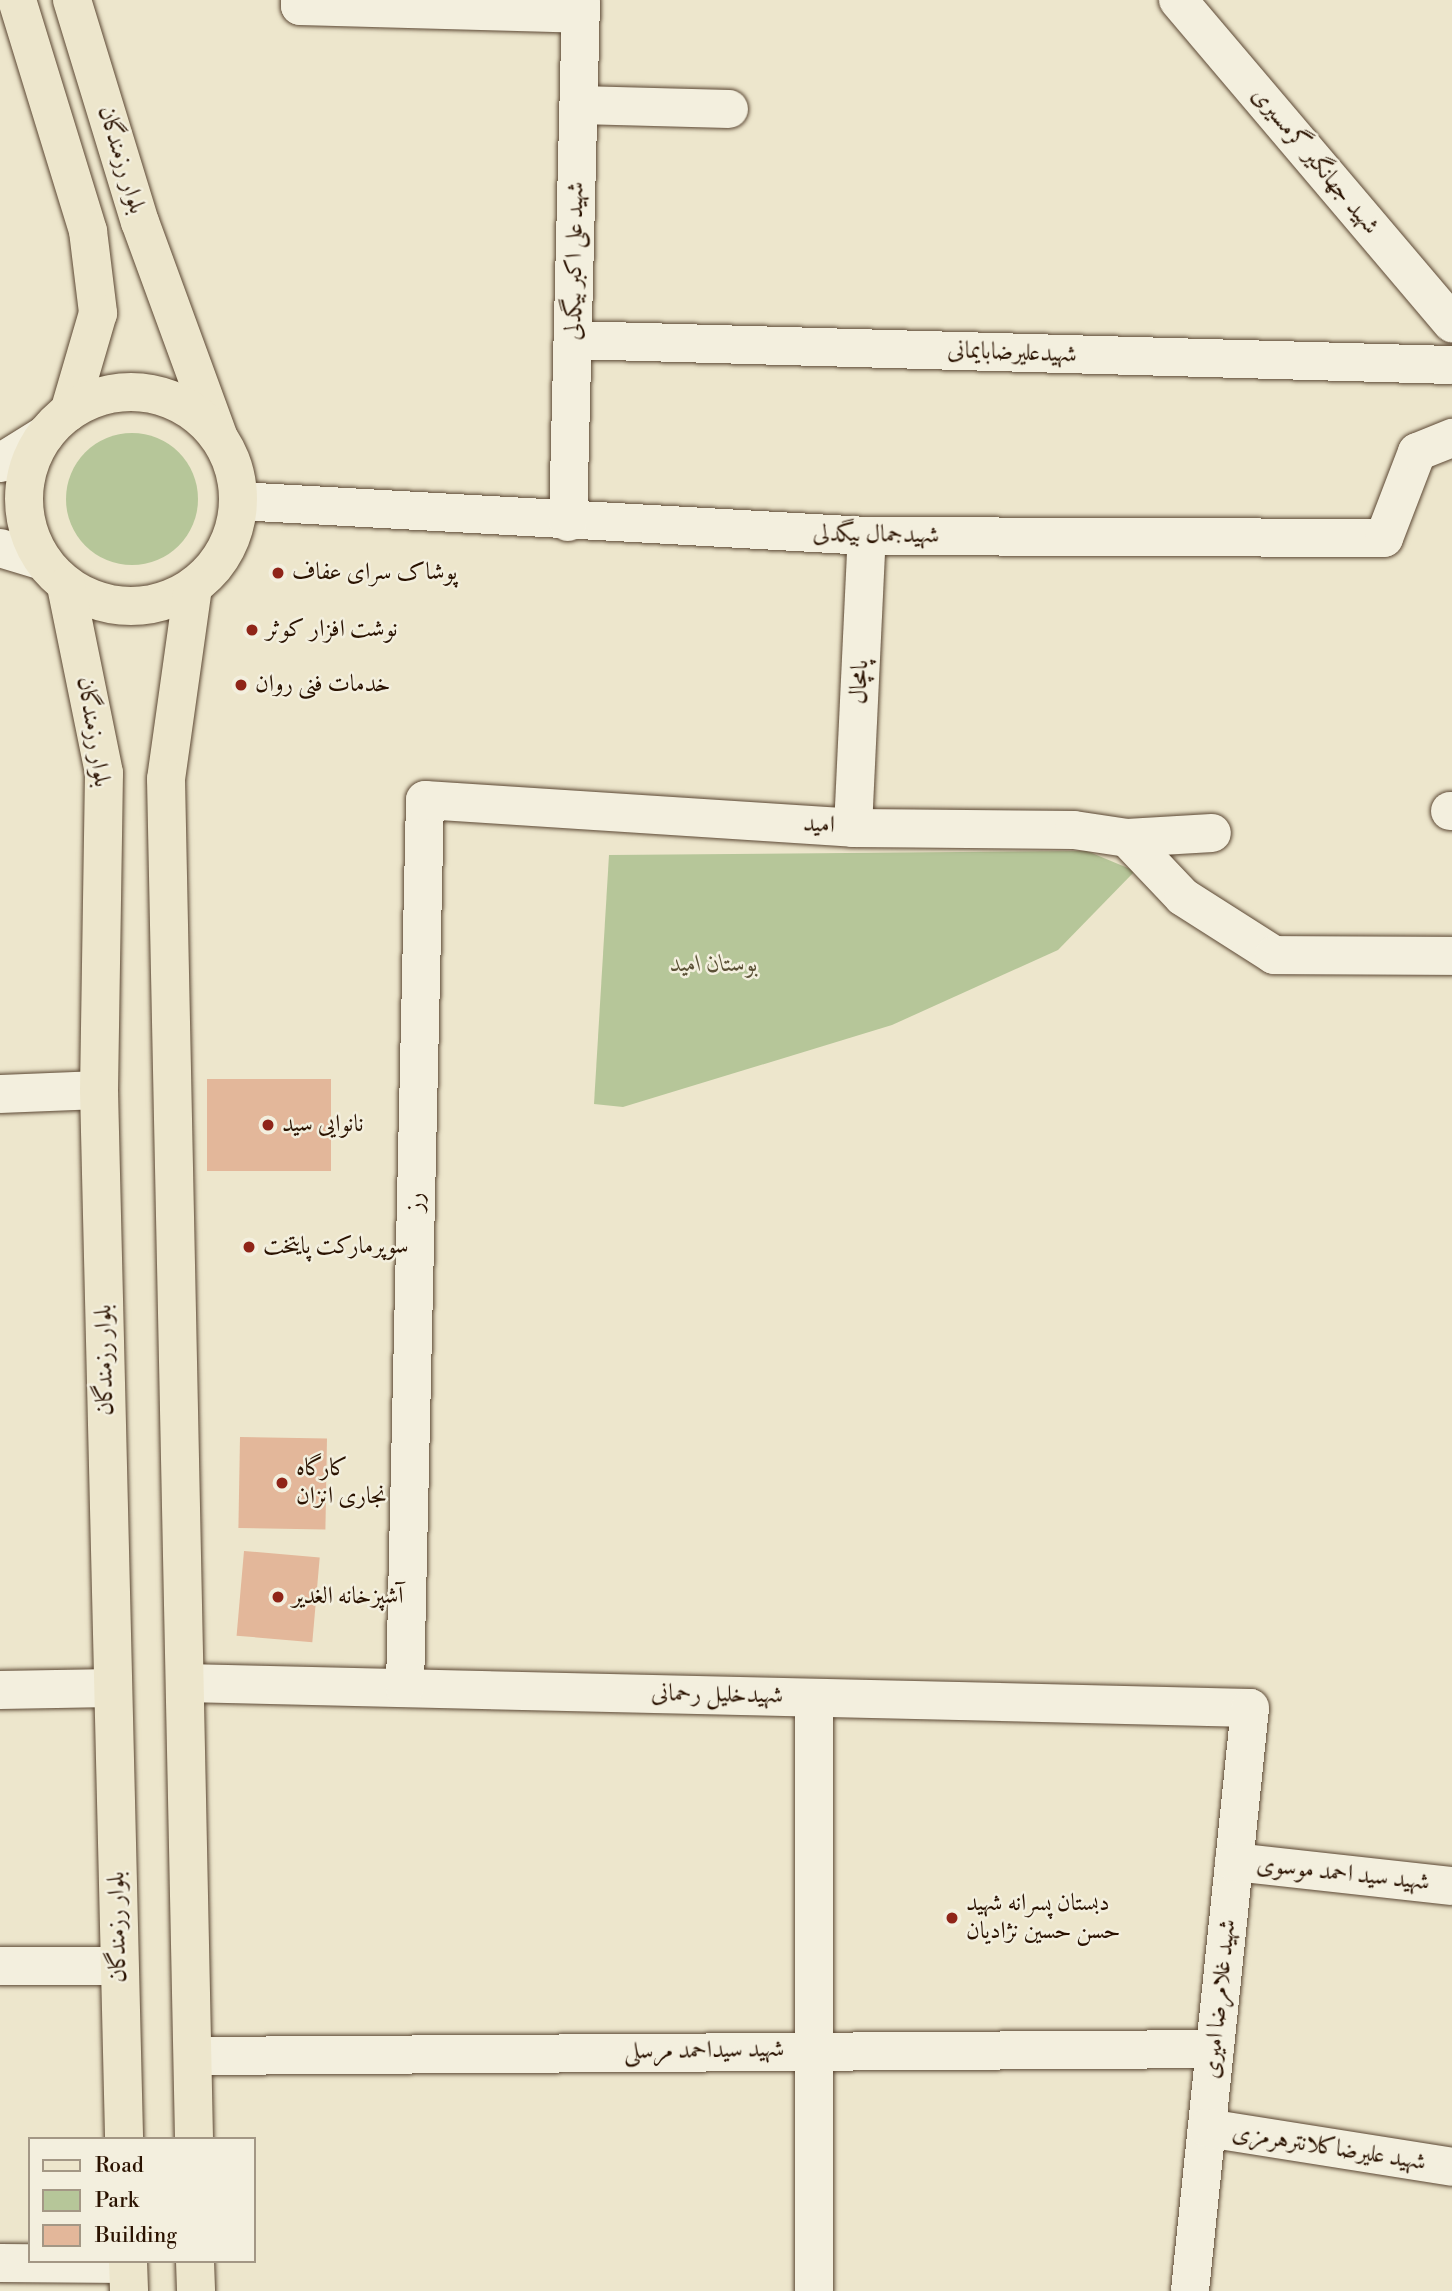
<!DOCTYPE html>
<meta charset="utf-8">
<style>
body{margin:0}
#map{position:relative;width:1452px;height:2291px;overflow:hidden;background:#ede6cc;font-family:"Libre Bodoni",Amiri,serif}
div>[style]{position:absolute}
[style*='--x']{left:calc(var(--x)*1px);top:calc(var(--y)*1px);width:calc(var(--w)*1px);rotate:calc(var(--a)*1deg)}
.green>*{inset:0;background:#b6c699}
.round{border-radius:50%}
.building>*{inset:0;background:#e3b79a;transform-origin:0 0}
.roads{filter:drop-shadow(0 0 2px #5b4733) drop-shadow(0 0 2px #5b4733)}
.minor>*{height:38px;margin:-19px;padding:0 19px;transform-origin:19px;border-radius:19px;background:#f3efde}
.major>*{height:38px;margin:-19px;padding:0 19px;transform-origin:19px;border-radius:19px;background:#ede6cc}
.major>.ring{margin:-19px;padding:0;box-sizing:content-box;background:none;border:38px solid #ede6cc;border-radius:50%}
.dots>*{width:19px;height:19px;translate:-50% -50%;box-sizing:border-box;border:4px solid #f3efde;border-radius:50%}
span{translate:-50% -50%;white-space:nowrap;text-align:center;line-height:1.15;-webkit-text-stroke:5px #f3efde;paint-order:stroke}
.street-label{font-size:24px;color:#2a1200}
.poi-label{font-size:24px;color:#2a1200}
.left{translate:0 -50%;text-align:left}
.park-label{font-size:24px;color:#5b5136;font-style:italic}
.legend{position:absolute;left:28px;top:2137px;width:228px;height:126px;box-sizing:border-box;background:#f3efde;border:2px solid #a39785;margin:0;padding:9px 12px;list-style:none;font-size:21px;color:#2a1200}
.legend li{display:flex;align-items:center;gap:14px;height:35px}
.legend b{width:35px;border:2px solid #a39785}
</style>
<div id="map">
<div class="green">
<div class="round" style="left:66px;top:433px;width:132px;height:132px"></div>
<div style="clip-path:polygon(1087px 851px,1135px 871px,1058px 950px,892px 1025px,623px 1107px,594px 1104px,609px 855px)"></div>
</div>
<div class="building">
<div style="left:207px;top:1079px;width:124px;height:92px"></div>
<div style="left:240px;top:1437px;width:87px;height:91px;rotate:1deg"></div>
<div style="left:244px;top:1551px;width:76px;height:85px;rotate:5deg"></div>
</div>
<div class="roads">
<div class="minor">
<div style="--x:300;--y:0;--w:6;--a:90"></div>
<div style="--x:300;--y:6;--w:281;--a:1.6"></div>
<div style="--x:1178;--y:0;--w:424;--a:49.7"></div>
<div style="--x:579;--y:105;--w:150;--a:1.5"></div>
<div style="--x:573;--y:340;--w:879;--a:1.63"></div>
<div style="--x:0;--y:463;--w:53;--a:-31.9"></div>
<div style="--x:239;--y:501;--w:629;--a:3.19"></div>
<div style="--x:867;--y:536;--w:517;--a:0.22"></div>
<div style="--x:1384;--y:538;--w:92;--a:-69"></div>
<div style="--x:1417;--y:452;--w:38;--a:-22"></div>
<div style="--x:568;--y:522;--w:522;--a:-88.57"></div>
<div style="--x:0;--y:548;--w:45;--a:16.8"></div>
<div style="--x:1450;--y:811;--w:2;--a:0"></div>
<div style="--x:853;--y:828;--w:292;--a:-87.3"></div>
<div style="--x:1127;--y:838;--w:81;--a:46.5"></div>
<div style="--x:1183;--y:897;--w:108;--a:32.5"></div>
<div style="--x:1274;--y:955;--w:178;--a:0.3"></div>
<div style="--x:0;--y:1094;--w:99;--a:-2.3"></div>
<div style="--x:185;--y:1683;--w:1065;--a:1.34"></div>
<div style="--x:1250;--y:1708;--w:586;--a:95.88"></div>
<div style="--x:405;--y:1688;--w:888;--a:-88.71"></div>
<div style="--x:425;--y:800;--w:429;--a:3.7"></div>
<div style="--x:853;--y:828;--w:221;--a:0.5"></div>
<div style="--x:1074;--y:830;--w:54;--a:8.6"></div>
<div style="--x:1127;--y:838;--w:85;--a:-3.4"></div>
<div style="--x:0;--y:1690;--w:113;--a:-1"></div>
<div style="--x:1234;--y:1862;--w:219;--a:6.3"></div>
<div style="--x:0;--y:1966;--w:118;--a:0"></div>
<div style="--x:193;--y:2056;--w:1022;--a:-0.39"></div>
<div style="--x:1207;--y:2128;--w:248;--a:9"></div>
<div style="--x:0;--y:2263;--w:128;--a:0.4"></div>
<div style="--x:814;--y:2291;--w:593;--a:-90"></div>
</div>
<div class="major">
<div style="--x:17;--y:0;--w:242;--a:72.9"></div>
<div style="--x:88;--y:231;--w:83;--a:83"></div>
<div style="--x:98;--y:313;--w:103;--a:106.3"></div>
<div style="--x:72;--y:0;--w:232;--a:73"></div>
<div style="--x:140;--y:222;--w:227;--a:69.9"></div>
<div class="ring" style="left:24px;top:392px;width:176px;height:176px"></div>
<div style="--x:66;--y:586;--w:191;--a:78.5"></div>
<div style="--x:104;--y:773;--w:317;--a:90.9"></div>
<div style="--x:99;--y:1090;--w:1049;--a:88.63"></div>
<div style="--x:193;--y:587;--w:194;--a:98"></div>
<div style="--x:166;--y:779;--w:1360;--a:88.82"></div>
<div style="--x:128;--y:2261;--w:30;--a:88"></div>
<div style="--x:195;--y:2261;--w:30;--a:88"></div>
</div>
</div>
<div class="dots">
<div style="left:278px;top:573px;background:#8f2418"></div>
<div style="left:252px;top:630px;background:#8f2418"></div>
<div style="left:241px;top:685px;background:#8f2418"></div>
<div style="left:268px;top:1125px;background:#8f2418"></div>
<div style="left:249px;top:1247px;background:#8f2418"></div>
<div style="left:282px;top:1483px;background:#8f2418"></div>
<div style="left:278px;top:1597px;background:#8f2418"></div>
<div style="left:952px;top:1918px;background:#8f2418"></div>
</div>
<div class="street-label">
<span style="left:121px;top:160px;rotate:73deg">بلوار رزمندگان</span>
<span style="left:1315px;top:161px;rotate:50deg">شهید جهانگیر گرمسیری</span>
<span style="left:575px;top:261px;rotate:-89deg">شهید علی اکبر بیگدلی</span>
<span style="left:1012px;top:353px;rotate:2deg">شهیدعلیرضابایمانی</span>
<span style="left:876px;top:535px;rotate:1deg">شهیدجمال بیگدلی</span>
<span style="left:860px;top:682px;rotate:-87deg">پامچال</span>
<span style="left:93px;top:732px;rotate:81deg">بلوار رزمندگان</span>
<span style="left:819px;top:825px;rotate:4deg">امید</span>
<span style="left:416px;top:1202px;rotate:-89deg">رز</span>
<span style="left:105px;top:1360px;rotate:-91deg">بلوار رزمندگان</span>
<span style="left:717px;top:1695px;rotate:1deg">شهیدخلیل رحمانی</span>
<span style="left:1343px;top:1874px;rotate:6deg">شهید سید احمد موسوی</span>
<span style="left:118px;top:1927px;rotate:-91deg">بلوار رزمندگان</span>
<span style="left:1220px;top:1999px;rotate:-84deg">شهید غلامرضا امیری</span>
<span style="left:704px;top:2051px;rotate:-1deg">شهید سیداحمد مرسلی</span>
<span style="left:1329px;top:2148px;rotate:9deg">شهید علیرضاکلانترهرمزی</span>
</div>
<div class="poi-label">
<span class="left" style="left:292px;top:573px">پوشاک سرای عفاف</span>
<span class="left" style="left:266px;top:630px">نوشت افزار کوثر</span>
<span class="left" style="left:255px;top:685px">خدمات فنی روان</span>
<span class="left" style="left:282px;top:1125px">نانوایی سید</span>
<span class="left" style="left:263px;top:1247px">سوپرمارکت پایتخت</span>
<span class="left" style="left:296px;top:1483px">کارگاه<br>نجاری انزان</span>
<span class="left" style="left:292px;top:1597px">آشپزخانه الغدیر</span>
<span class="left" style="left:966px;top:1918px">دبستان پسرانه شهید<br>حسن حسین نژادیان</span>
</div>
<div class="park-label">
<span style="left:714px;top:965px">بوستان امید</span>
</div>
<ul class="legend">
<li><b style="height:9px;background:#ede6cc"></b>Road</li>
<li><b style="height:19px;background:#b6c699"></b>Park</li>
<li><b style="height:19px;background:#e3b79a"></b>Building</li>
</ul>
</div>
